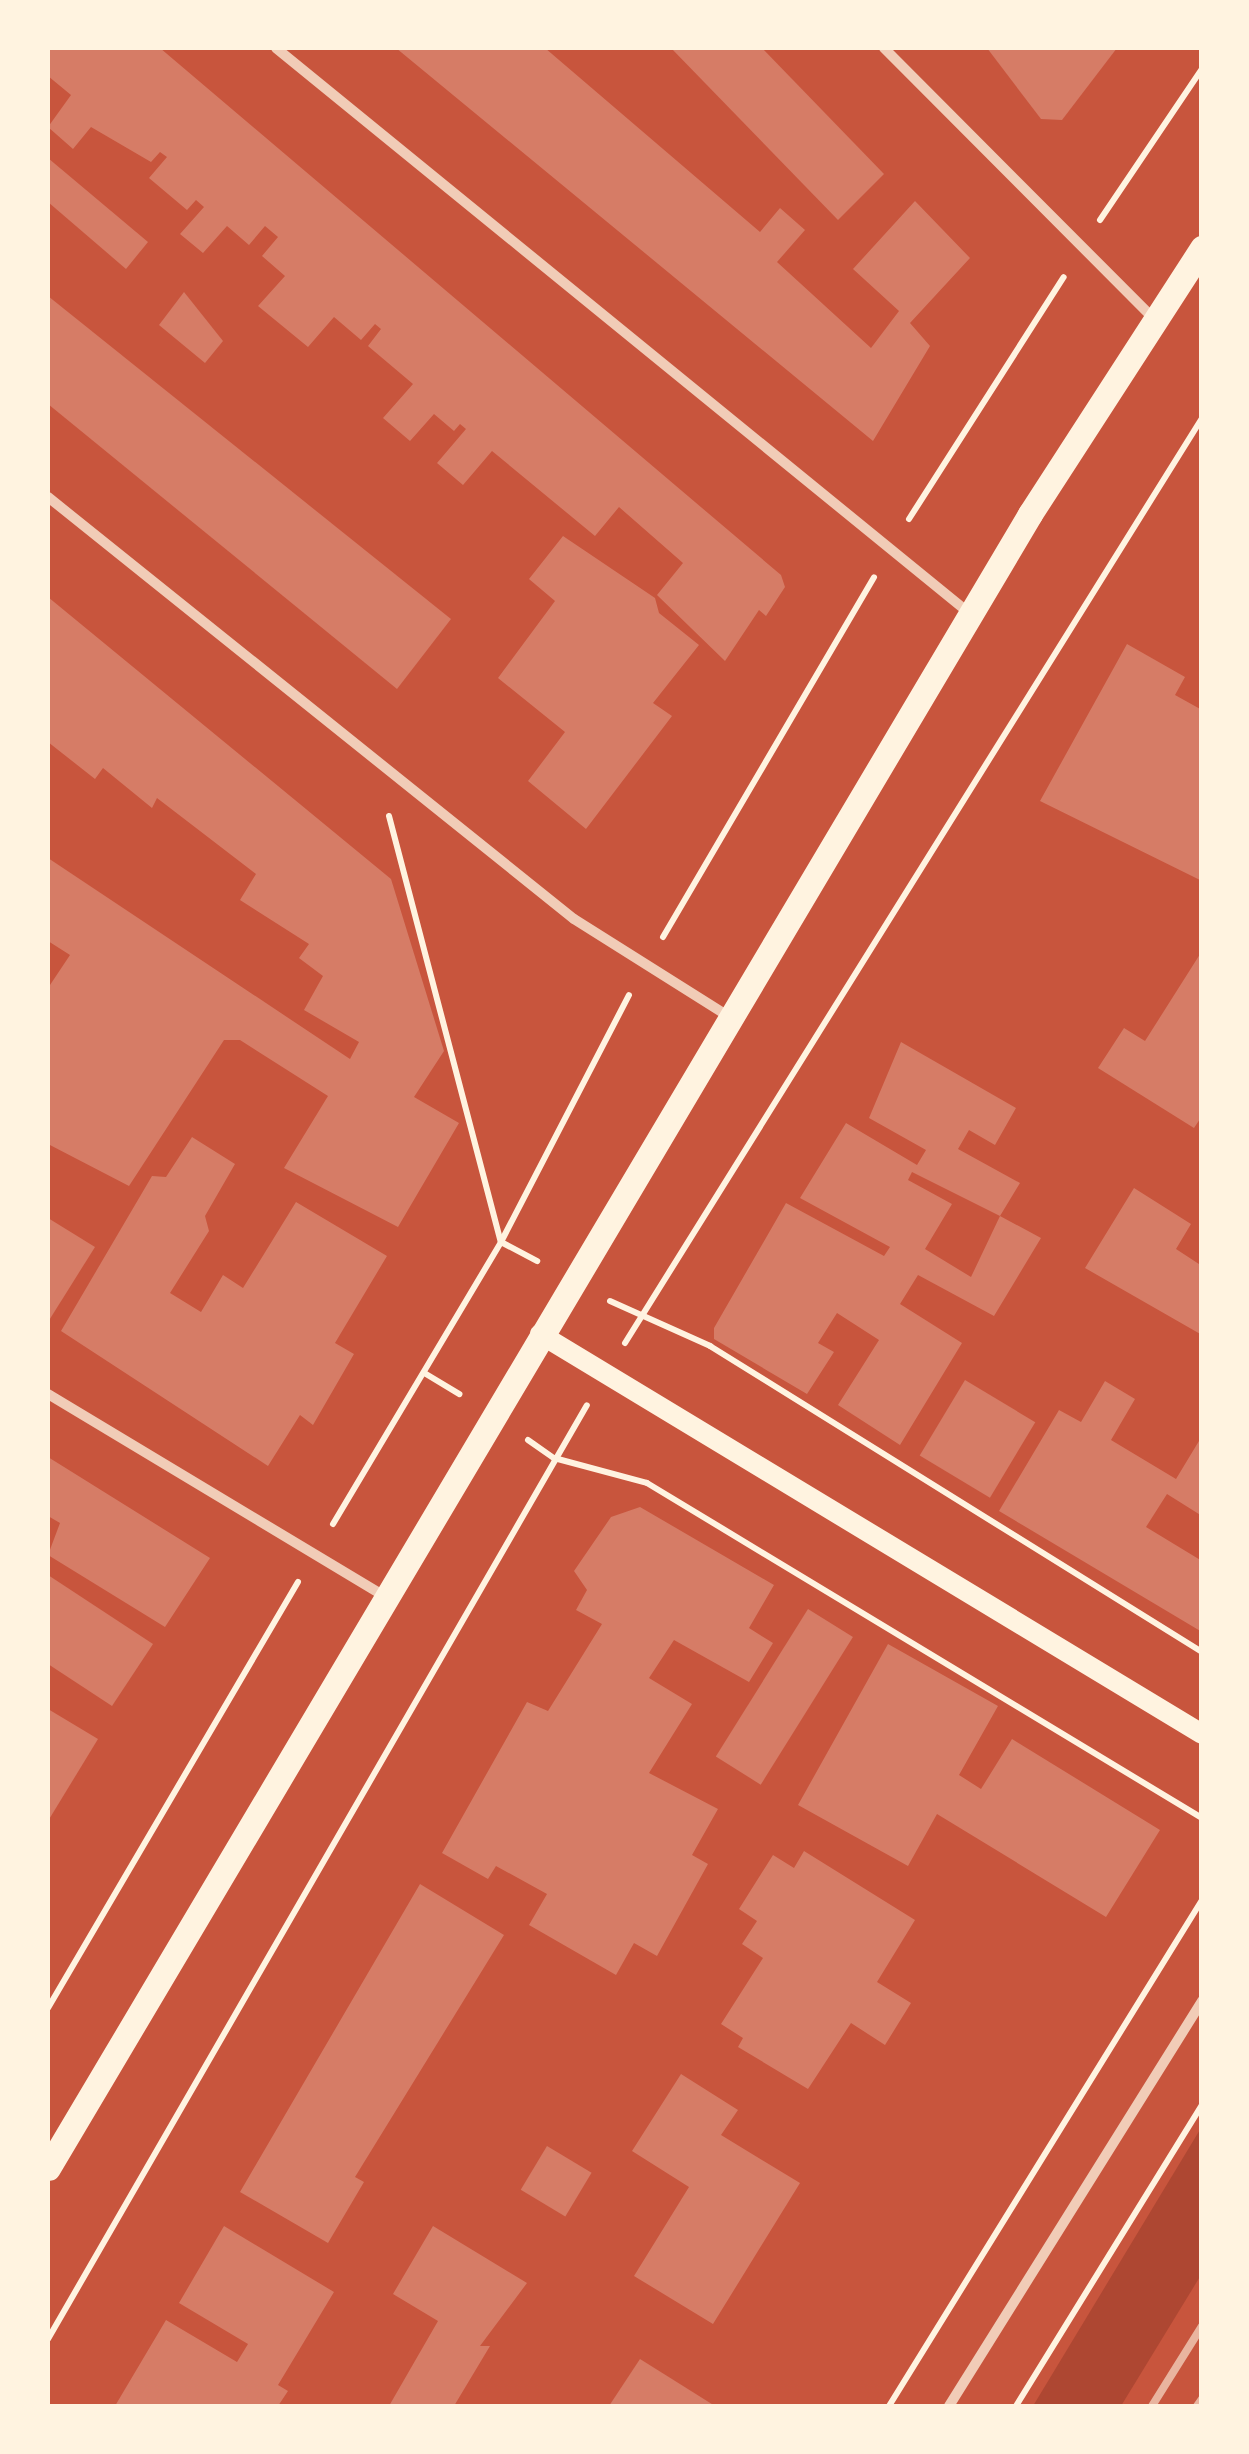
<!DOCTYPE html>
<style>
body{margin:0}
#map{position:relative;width:1249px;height:2454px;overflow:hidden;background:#c8553d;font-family:"Fira Sans",sans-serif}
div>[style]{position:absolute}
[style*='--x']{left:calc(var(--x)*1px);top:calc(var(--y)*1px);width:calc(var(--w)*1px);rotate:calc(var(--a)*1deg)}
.green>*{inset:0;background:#ae4732}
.building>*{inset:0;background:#d67c66;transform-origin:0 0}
.path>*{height:6px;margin:-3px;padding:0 3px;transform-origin:3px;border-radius:3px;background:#fff3e0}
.minor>*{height:10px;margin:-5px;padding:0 5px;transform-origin:5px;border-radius:5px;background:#f1ccb7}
.secondary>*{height:20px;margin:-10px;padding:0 10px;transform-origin:10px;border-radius:10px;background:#fff3e0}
.primary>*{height:25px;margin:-12.5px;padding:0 12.5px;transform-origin:12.5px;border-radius:12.5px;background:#fff3e0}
.rail>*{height:8px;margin:-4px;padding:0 4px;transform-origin:4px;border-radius:4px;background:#e9b49f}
span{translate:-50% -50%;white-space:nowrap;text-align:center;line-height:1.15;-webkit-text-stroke:8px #fff3e0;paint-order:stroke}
.frame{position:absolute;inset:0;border:50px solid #fff3e0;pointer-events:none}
</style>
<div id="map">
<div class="green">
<div style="clip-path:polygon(1201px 2128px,1201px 2275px,1121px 2406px,1033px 2406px)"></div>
</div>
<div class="building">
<div style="clip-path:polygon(48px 48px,160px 48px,781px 575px,785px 587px,766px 616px,759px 610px,725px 661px,657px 595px,683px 563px,619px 507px,595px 536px,492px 451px,463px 485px,437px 463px,466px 429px,460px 424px,454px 431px,434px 414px,410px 441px,383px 418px,413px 384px,368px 346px,381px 329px,375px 324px,361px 340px,334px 317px,308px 347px,258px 306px,285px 276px,262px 256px,278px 237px,265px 226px,249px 245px,227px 226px,203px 253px,180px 234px,204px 207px,196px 200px,187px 210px,149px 178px,167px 157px,160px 152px,151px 162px,91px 127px,73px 149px,48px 127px,71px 95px,48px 76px)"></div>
<div style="clip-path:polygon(396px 48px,545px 48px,760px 232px,780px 208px,805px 230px,777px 262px,871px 348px,899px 311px,853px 269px,915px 201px,970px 258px,910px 323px,930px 346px,873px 441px)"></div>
<div style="clip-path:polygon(671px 48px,762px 48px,884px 174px,838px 220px)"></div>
<div style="clip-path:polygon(987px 48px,1117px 48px,1062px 120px,1041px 119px)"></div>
<div style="clip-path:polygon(48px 158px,148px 242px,126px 269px,48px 202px)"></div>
<div style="clip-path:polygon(184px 292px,223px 341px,205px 363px,159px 325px)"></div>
<div style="clip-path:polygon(48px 296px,451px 619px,397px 689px,48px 404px)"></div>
<div style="clip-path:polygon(563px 536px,655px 598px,659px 613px,699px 645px,653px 703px,672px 716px,586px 829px,528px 781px,565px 732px,498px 678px,555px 601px,529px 579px)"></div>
<div style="clip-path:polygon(48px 597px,391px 879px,444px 1051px,414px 1097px,459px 1123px,398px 1227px,284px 1168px,328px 1096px,240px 1040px,224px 1040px,129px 1186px,48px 1144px,48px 988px,70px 955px,48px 941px,48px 858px,350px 1059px,359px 1042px,304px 1010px,323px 976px,299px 958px,309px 944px,240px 900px,256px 874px,157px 798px,152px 808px,103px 768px,95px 779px,48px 742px)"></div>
<div style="clip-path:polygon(1127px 644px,1185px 677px,1175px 695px,1202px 710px,1202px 881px,1040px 801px)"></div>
<div style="clip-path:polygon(1202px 951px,1202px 1116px,1194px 1128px,1098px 1068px,1124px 1028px,1145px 1041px)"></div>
<div style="clip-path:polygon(evenodd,901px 1042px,1016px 1108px,995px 1145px,969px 1130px,958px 1149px,1020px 1183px,1000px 1216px,1041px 1238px,994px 1316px,918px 1275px,900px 1304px,962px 1343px,900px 1445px,838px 1405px,879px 1340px,837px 1313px,818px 1343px,834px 1352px,807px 1394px,714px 1339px,714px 1328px,786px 1203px,884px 1256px,890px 1247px,800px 1198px,846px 1123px,917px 1165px,926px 1150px,869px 1118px,901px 1042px,912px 1172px,1000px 1216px,971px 1277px,925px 1249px,952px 1204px,908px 1180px,912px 1172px)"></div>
<div style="clip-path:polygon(192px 1137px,235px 1164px,205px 1216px,209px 1231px,170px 1293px,201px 1312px,223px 1275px,243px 1288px,296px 1202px,387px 1256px,335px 1343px,354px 1354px,313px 1425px,300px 1415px,268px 1466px,61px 1331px,152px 1176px,166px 1177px)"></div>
<div style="clip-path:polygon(1134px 1188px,1191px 1224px,1176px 1249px,1202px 1266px,1202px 1335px,1085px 1268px)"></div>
<div style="clip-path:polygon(48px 1218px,95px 1247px,48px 1322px)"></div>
<div style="left:965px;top:1380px;width:82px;height:88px;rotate:31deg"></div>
<div style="clip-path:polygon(1105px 1381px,1135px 1399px,1111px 1440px,1176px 1479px,1202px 1436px,1202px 1516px,1167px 1494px,1146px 1527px,1202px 1561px,1202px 1632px,999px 1511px,1059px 1410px,1081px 1422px)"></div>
<div style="clip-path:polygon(48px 1457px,210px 1558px,165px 1627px,48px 1555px,60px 1523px,48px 1516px)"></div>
<div style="clip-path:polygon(640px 1507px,774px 1585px,749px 1628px,773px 1643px,749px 1682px,674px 1640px,649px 1678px,692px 1704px,649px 1773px,718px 1809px,692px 1855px,708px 1864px,657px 1956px,634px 1943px,616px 1975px,529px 1925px,547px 1894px,496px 1866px,488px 1879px,442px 1853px,527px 1702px,548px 1711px,602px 1624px,576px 1610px,587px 1590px,574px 1571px,611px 1517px)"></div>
<div style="clip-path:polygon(48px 1575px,153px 1644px,112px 1706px,48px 1664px)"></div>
<div style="left:808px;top:1609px;width:53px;height:174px;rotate:32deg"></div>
<div style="clip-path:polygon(888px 1644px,998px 1706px,959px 1775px,981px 1789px,1012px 1739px,1160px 1830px,1106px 1917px,937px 1814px,908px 1866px,798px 1805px)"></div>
<div style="clip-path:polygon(48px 1709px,98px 1739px,48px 1821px)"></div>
<div style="clip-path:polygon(804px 1851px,915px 1920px,877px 1982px,911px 2003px,885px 2045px,851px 2023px,808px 2089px,738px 2047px,743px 2038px,721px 2024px,763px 1958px,742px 1944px,757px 1921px,739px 1909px,773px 1855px,794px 1868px)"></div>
<div style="clip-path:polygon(420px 1884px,504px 1935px,355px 2177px,364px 2182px,328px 2243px,240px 2192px)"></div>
<div style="clip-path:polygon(681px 2074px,738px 2110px,721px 2135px,800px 2183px,713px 2324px,634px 2276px,689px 2187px,632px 2151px)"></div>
<div style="left:547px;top:2146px;width:52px;height:51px;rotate:31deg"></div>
<div style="clip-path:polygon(224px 2226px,334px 2292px,278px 2385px,288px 2391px,278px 2406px,115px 2406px,166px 2320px,237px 2362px,248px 2344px,179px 2303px)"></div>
<div style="clip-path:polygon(433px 2226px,527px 2283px,480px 2346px,490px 2346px,454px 2406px,389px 2406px,438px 2321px,393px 2294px)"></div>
<div style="clip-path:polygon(640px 2359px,715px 2406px,609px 2406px)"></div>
</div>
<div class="path">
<div style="--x:1100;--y:220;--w:182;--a:-56"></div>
<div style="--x:909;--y:519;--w:287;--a:-57.4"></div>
<div style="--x:389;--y:816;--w:440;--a:75.3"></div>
<div style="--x:501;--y:1242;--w:41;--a:27.8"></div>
<div style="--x:663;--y:937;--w:417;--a:-59.6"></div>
<div style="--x:610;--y:1301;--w:110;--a:24.2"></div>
<div style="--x:710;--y:1346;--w:579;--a:31.88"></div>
<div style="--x:625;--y:1343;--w:1090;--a:-58.04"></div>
<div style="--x:426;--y:1374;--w:39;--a:31"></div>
<div style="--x:528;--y:1440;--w:32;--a:35"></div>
<div style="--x:554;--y:1458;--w:96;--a:15"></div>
<div style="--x:647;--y:1483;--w:648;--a:31.12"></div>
<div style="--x:333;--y:1524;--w:328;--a:-59.2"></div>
<div style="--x:501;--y:1242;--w:278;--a:-62.6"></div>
<div style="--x:48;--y:2008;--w:494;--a:-59.6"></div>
<div style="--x:48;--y:2339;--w:1078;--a:-60.01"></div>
<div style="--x:889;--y:2406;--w:595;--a:-58.26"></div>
<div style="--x:1016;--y:2406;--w:354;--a:-58.3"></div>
</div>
<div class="minor">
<div style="--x:276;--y:48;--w:894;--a:39.19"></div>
<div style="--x:884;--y:48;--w:381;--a:45.1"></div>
<div style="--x:48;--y:497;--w:674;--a:38.74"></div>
<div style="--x:574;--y:919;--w:182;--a:32.2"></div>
<div style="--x:48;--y:1394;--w:392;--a:31"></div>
<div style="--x:949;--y:2406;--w:478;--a:-58"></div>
</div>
<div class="secondary">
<div style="--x:540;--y:1334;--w:773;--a:31.14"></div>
</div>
<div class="primary">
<div style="--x:48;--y:2168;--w:1924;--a:-59.3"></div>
<div style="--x:1030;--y:514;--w:317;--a:-57.1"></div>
</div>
<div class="rail">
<div style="--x:1152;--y:2406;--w:94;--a:-58"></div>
<div style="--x:1197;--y:2406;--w:9;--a:-54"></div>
</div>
<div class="frame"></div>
</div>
